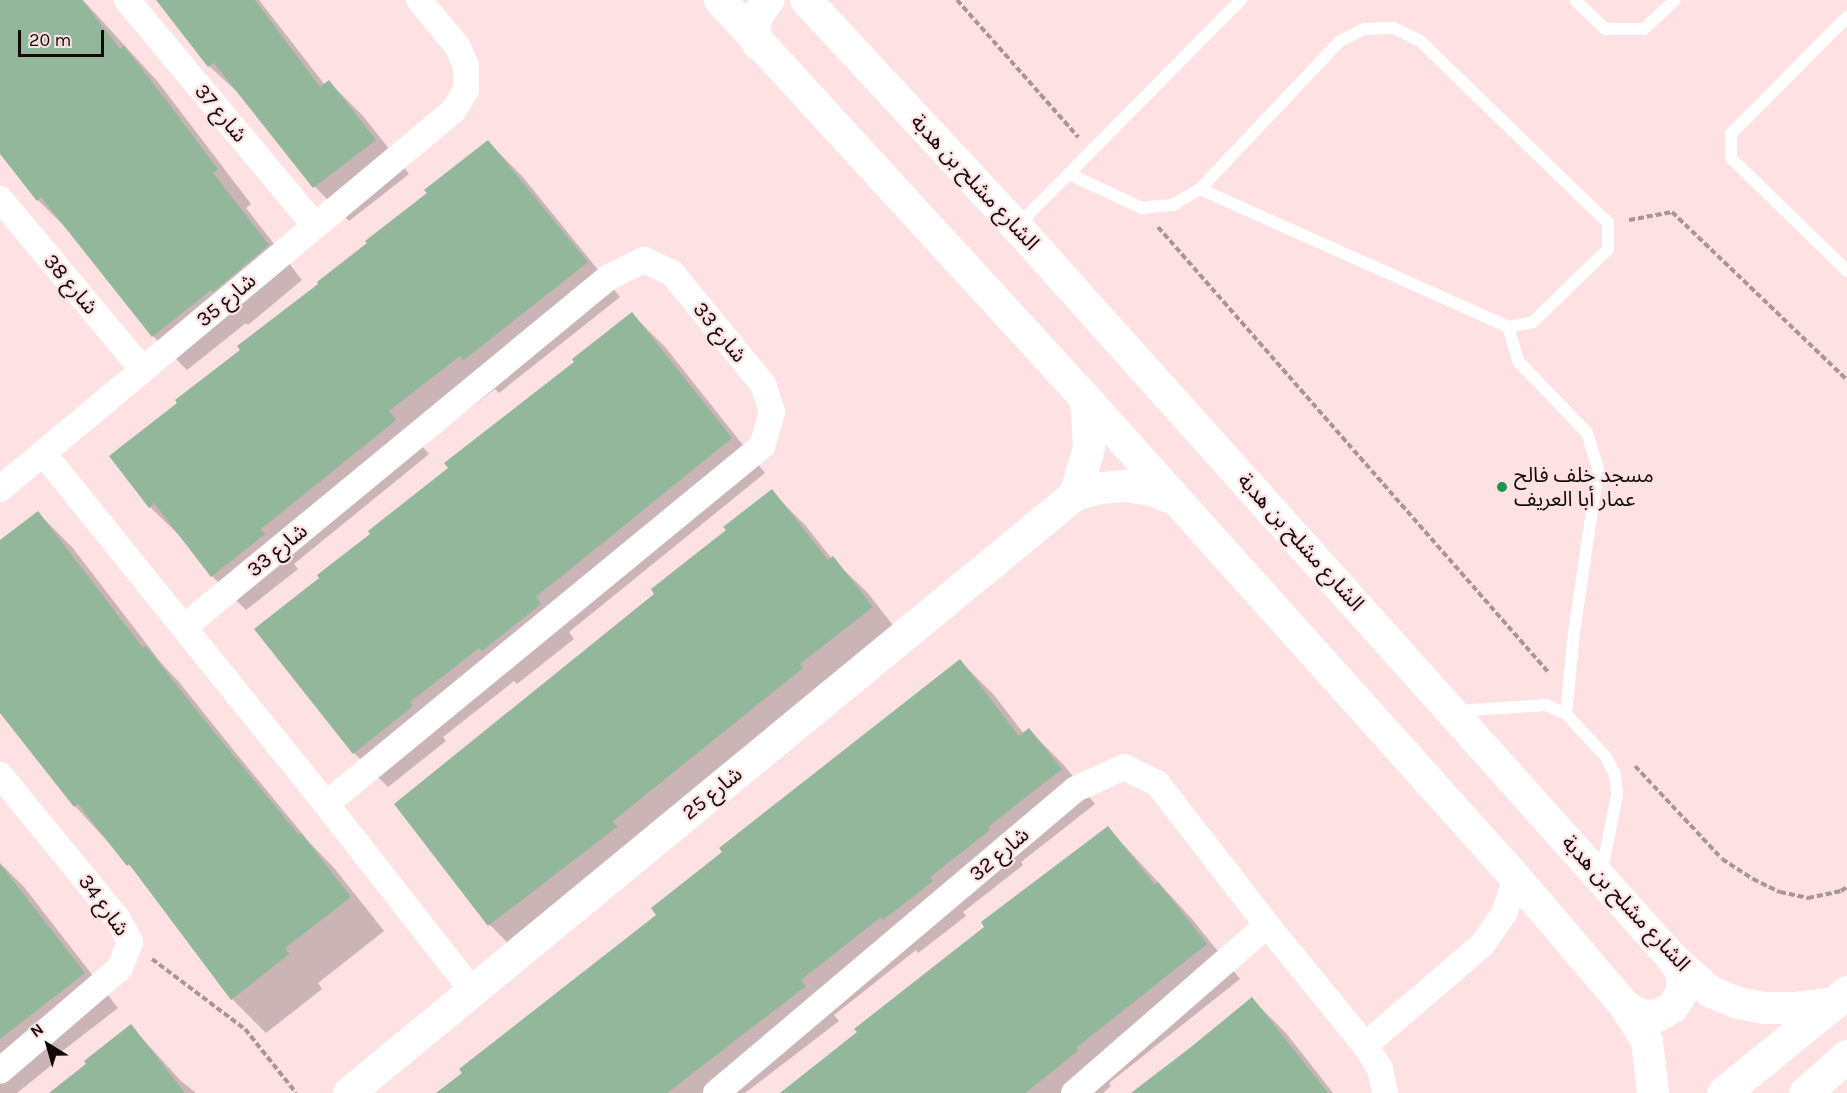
<!DOCTYPE html>
<meta charset="utf-8">
<style>
body{margin:0}
#map{position:relative;width:1847px;height:1093px;overflow:hidden;background:#fde1e3;font-family:Karla,"Noto Sans Arabic",sans-serif}
div>[style]{position:absolute}
[style*='--x']{left:calc(var(--x)*1px);top:calc(var(--y)*1px);width:calc(var(--w)*1px);rotate:calc(var(--a)*1deg)}
.shadow>*{inset:0;background:#0003}
.building>*{inset:0;background:#92b79b}
.path>*{height:4px;margin-top:-2px;transform-origin:0;background:repeating-linear-gradient(90deg,#aa9496 0 6px,transparent 0 9px)}
.service>*{height:12px;margin:-6px;padding:0 6px;transform-origin:6px;border-radius:6px;background:#fff}
.minor>*{height:26px;margin:-13px;padding:0 13px;transform-origin:13px;border-radius:13px;background:#fff}
.tertiary>*{height:32px;margin:-16px;padding:0 16px;transform-origin:16px;border-radius:16px;background:#fff}
.secondary>*{height:33px;margin:-16.5px;padding:0 16.5px;transform-origin:16.5px;border-radius:16.5px;background:#fff}
.dots>*{width:16px;height:16px;translate:-50% -50%;box-sizing:border-box;border:3px solid #fde1e3;border-radius:50%}
span{translate:-50% -50%;white-space:nowrap;text-align:center;line-height:1.15;-webkit-text-stroke:4.5px #fde1e3;paint-order:stroke}
.street-label{font-size:21px;color:#130909}
.poi-label{font-size:21px;color:#130909}
.left{translate:0 -50%;text-align:left}
.north{position:absolute;left:18px;top:1015px;width:60px;height:60px;-webkit-text-stroke:4px #fde1e3;paint-order:stroke;rotate:323deg;font-size:16px;font-weight:700;line-height:24px;text-align:center;color:#130909}
.north::after{content:'';display:block;margin:auto;width:21px;height:27px;background:#130909;clip-path:polygon(50% 0,100% 100%,50% 72%,0 100%)}
.scale{position:absolute;left:18px;top:30px;width:86px;height:27px;box-sizing:border-box;border:3px solid #130909;border-top:0;padding-left:8px;font-size:18px;line-height:21px;white-space:nowrap;color:#130909;-webkit-text-stroke:4px #fde1e3;paint-order:stroke}
</style>
<div id="map">
<div class="shadow">
<div style="clip-path:polygon(0 0,83px 0,158px 82px,251px 204px,246px 208px,302px 280px,248px 325px,246px 323px,187px 370px,153px 336px,72px 234px,38px 200px,0 151px)"></div>
<div style="clip-path:polygon(169px 0,259px 0,325px 85px,329px 82px,363px 116px,409px 174px,349px 221px,315px 187px,245px 99px,209px 66px)"></div>
<div style="clip-path:polygon(488px 142px,522px 176px,620px 297px,499px 393px,495px 389px,422px 446px,429px 454px,294px 564px,298px 569px,246px 610px,212px 576px,184px 540px,150px 507px,179px 403px)"></div>
<div style="clip-path:polygon(632px 314px,666px 348px,765px 473px,569px 632px,574px 639px,517px 684px,514px 681px,443px 737px,446px 741px,388px 787px,354px 753px,321px 578px)"></div>
<div style="clip-path:polygon(771px 491px,805px 525px,832px 559px,867px 592px,906px 642px,524px 959px,490px 925px,396px 804px,656px 594px)"></div>
<div style="clip-path:polygon(38px 513px,72px 547px,162px 664px,179px 682px,235px 752px,310px 843px,335px 869px,384px 931px,318px 983px,322px 989px,266px 1033px,232px 999px,144px 881px,75px 806px,0 710px,0 542px)"></div>
<div style="clip-path:polygon(960px 661px,994px 695px,1024px 734px,1029px 730px,1063px 764px,1095px 804px,1021px 862px,1023px 865px,963px 912px,966px 916px,918px 953px,916px 950px,834px 1015px,839px 1021px,745px 1093px,439px 1093px,658px 915px)"></div>
<div style="clip-path:polygon(1108px 828px,1192px 919px,1240px 979px,1109px 1083px,1111px 1086px,1103px 1093px,784px 1093px)"></div>
<div style="clip-path:polygon(0 863px,24px 887px,118px 1008px,52px 1059px,54px 1063px,17px 1093px,0 1093px)"></div>
<div style="clip-path:polygon(1252px 999px,1286px 1033px,1333px 1093px,1134px 1093px)"></div>
<div style="clip-path:polygon(131px 1026px,181px 1081px,196px 1093px,51px 1093px)"></div>
</div>
<div class="building">
<div style="clip-path:polygon(0 0,82px 0,120px 49px,124px 46px,166px 100px,218px 169px,213px 173px,269px 245px,213px 292px,211px 290px,152px 337px,41px 197px,37px 201px,0 154px)"></div>
<div style="clip-path:polygon(156px 0,255px 0,320px 87px,329px 80px,376px 140px,313px 188px,214px 63px,208px 67px)"></div>
<div style="clip-path:polygon(488px 140px,588px 262px,464px 360px,460px 356px,389px 411px,396px 420px,261px 529px,265px 534px,211px 577px,154px 503px,149px 508px,109px 456px,177px 403px,175px 400px,240px 350px,237px 346px,318px 284px,317px 282px,367px 243px,365px 241px,427px 193px,424px 190px)"></div>
<div style="clip-path:polygon(632px 312px,732px 438px,536px 597px,541px 604px,482px 651px,479px 648px,410px 702px,413px 706px,353px 754px,254px 629px,319px 578px,317px 575px,370px 534px,368px 531px,448px 468px,444px 463px,574px 362px,572px 359px)"></div>
<div style="clip-path:polygon(772px 489px,828px 560px,833px 556px,873px 607px,800px 664px,803px 668px,613px 821px,617px 827px,488px 926px,394px 804px,654px 594px,651px 589px,726px 530px,723px 527px)"></div>
<div style="clip-path:polygon(38px 511px,143px 648px,146px 646px,201px 716px,299px 835px,301px 833px,351px 897px,285px 948px,289px 954px,231px 1000px,129px 864px,127px 866px,78px 804px,74px 807px,0 713px,0 540px)"></div>
<div style="clip-path:polygon(960px 659px,1019px 736px,1029px 728px,1062px 769px,988px 827px,990px 830px,930px 877px,933px 881px,883px 920px,881px 917px,801px 980px,806px 986px,667px 1093px,436px 1093px,462px 1073px,459px 1069px,656px 915px,651px 908px,722px 852px,719px 848px)"></div>
<div style="clip-path:polygon(1108px 826px,1155px 885px,1158px 882px,1207px 944px,1076px 1048px,1078px 1051px,1025px 1093px,780px 1093px,857px 1032px,854px 1029px,984px 927px,981px 922px)"></div>
<div style="clip-path:polygon(0 864px,85px 973px,0 1039px)"></div>
<div style="clip-path:polygon(1252px 997px,1328px 1093px,1131px 1093px,1191px 1047px)"></div>
<div style="clip-path:polygon(131px 1024px,185px 1093px,49px 1093px,86px 1064px,84px 1061px)"></div>
</div>
<div class="path">
<div style="--x:957;--y:0;--w:183;--a:48.5"></div>
<div style="--x:1629;--y:220;--w:44;--a:-10.5"></div>
<div style="--x:1672;--y:212;--w:243;--a:43.8"></div>
<div style="--x:1158;--y:227;--w:593;--a:48.76"></div>
<div style="--x:1635;--y:766;--w:127;--a:46.9"></div>
<div style="--x:1722;--y:859;--w:37;--a:33"></div>
<div style="--x:1753;--y:879;--w:30;--a:26"></div>
<div style="--x:1780;--y:892;--w:29;--a:12"></div>
<div style="--x:1808;--y:898;--w:34;--a:-12"></div>
<div style="--x:1841;--y:891;--w:7;--a:-34"></div>
<div style="--x:152;--y:959;--w:116;--a:37"></div>
<div style="--x:245;--y:1029;--w:82;--a:51.4"></div>
</div>
<div class="service">
<div style="--x:1575;--y:0;--w:42;--a:44"></div>
<div style="--x:1605;--y:29;--w:39;--a:0"></div>
<div style="--x:1644;--y:29;--w:42;--a:-43.1"></div>
<div style="--x:1847;--y:17;--w:165;--a:134.8"></div>
<div style="--x:1731;--y:134;--w:24;--a:90"></div>
<div style="--x:1731;--y:158;--w:162;--a:44.2"></div>
<div style="--x:1069;--y:174;--w:81;--a:25"></div>
<div style="--x:1142;--y:208;--w:31;--a:-6"></div>
<div style="--x:1173;--y:205;--w:31;--a:-31"></div>
<div style="--x:1200;--y:189;--w:338;--a:24.1"></div>
<div style="--x:1508;--y:327;--w:25;--a:-11"></div>
<div style="--x:1533;--y:322;--w:105;--a:-44.2"></div>
<div style="--x:1608;--y:249;--w:26;--a:-90"></div>
<div style="--x:1608;--y:223;--w:262;--a:-135.9"></div>
<div style="--x:1420;--y:41;--w:30;--a:-154"></div>
<div style="--x:1393;--y:28;--w:29;--a:178"></div>
<div style="--x:1364;--y:29;--w:28;--a:153"></div>
<div style="--x:1339;--y:42;--w:202;--a:133.4"></div>
<div style="--x:1017;--y:226;--w:318;--a:-45.3"></div>
<div style="--x:1508;--y:327;--w:37;--a:73"></div>
<div style="--x:1519;--y:362;--w:98;--a:46.2"></div>
<div style="--x:1587;--y:433;--w:39;--a:73"></div>
<div style="--x:1598;--y:470;--w:165;--a:98.4"></div>
<div style="--x:1574;--y:633;--w:81;--a:95.6"></div>
<div style="--x:1457;--y:711;--w:89;--a:-3.9"></div>
<div style="--x:1546;--y:705;--w:22;--a:24"></div>
<div style="--x:1566;--y:714;--w:59;--a:47.1"></div>
<div style="--x:1606;--y:757;--w:20;--a:63"></div>
<div style="--x:1615;--y:775;--w:20;--a:84"></div>
<div style="--x:1617;--y:795;--w:82;--a:101.3"></div>
</div>
<div class="minor">
<div style="--x:127;--y:0;--w:294;--a:50.2"></div>
<div style="--x:0;--y:199;--w:222;--a:50.1"></div>
<div style="--x:43;--y:453;--w:451;--a:51.1"></div>
<div style="--x:326;--y:804;--w:236;--a:51.9"></div>
<div style="--x:0;--y:489;--w:590;--a:-39.84"></div>
<div style="--x:453;--y:111;--w:25;--a:-58"></div>
<div style="--x:466;--y:90;--w:24;--a:-90"></div>
<div style="--x:466;--y:66;--w:21;--a:-113"></div>
<div style="--x:458;--y:47;--w:61;--a:-129.7"></div>
<div style="--x:184;--y:627;--w:551;--a:-39.47"></div>
<div style="--x:609;--y:277;--w:39;--a:-26"></div>
<div style="--x:644;--y:260;--w:31;--a:25"></div>
<div style="--x:672;--y:273;--w:144;--a:50.7"></div>
<div style="--x:763;--y:384;--w:29;--a:72"></div>
<div style="--x:772;--y:412;--w:35;--a:106"></div>
<div style="--x:762;--y:446;--w:564;--a:140.61"></div>
<div style="--x:0;--y:775;--w:186;--a:50.7"></div>
<div style="--x:118;--y:919;--w:26;--a:62"></div>
<div style="--x:130;--y:942;--w:28;--a:111"></div>
<div style="--x:120;--y:968;--w:158;--a:139.4"></div>
<div style="--x:1365;--y:1045;--w:154;--a:-40.5"></div>
<div style="--x:1482;--y:945;--w:38;--a:-55"></div>
<div style="--x:1504;--y:914;--w:38;--a:-72"></div>
<div style="--x:716;--y:1093;--w:471;--a:-40.2"></div>
<div style="--x:1076;--y:789;--w:53;--a:-24.6"></div>
<div style="--x:1124;--y:767;--w:37;--a:26"></div>
<div style="--x:1157;--y:783;--w:180;--a:52.2"></div>
<div style="--x:1267;--y:925;--w:155;--a:50.8"></div>
<div style="--x:1365;--y:1045;--w:28;--a:58"></div>
<div style="--x:1380;--y:1069;--w:25;--a:78"></div>
<div style="--x:1074;--y:1093;--w:256;--a:-41"></div>
</div>
<div class="tertiary">
<div style="--x:720;--y:0;--w:541;--a:47.47"></div>
<div style="--x:1086;--y:399;--w:644;--a:48.09"></div>
<div style="--x:1516;--y:878;--w:168;--a:49.6"></div>
<div style="--x:1625;--y:1006;--w:41;--a:57.8"></div>
<div style="--x:1647;--y:1041;--w:52;--a:83.4"></div>
<div style="--x:806;--y:0;--w:310;--a:47.1"></div>
<div style="--x:1017;--y:227;--w:983;--a:48.13"></div>
<div style="--x:1673;--y:959;--w:50;--a:41"></div>
<div style="--x:1711;--y:992;--w:29;--a:22"></div>
<div style="--x:1738;--y:1003;--w:26;--a:11"></div>
<div style="--x:1764;--y:1008;--w:31;--a:0"></div>
<div style="--x:1795;--y:1008;--w:38;--a:-7"></div>
<div style="--x:758;--y:44;--w:24;--a:-102"></div>
<div style="--x:753;--y:21;--w:26;--a:-53"></div>
<div style="--x:1075;--y:495;--w:49;--a:-73.4"></div>
<div style="--x:1089;--y:448;--w:49;--a:-93.5"></div>
<div style="--x:1625;--y:1006;--w:17;--a:31"></div>
<div style="--x:1640;--y:1015;--w:17;--a:3"></div>
<div style="--x:1657;--y:1016;--w:18;--a:-29"></div>
<div style="--x:1673;--y:1007;--w:17;--a:-59"></div>
<div style="--x:1682;--y:992;--w:18;--a:-90"></div>
<div style="--x:1682;--y:974;--w:17;--a:-121"></div>
<div style="--x:349;--y:1093;--w:941;--a:-39.48"></div>
<div style="--x:1075;--y:495;--w:27;--a:-15"></div>
<div style="--x:1101;--y:488;--w:25;--a:-5"></div>
<div style="--x:1126;--y:486;--w:25;--a:9"></div>
<div style="--x:1151;--y:490;--w:25;--a:21"></div>
</div>
<div class="secondary">
<div style="--x:1723;--y:1093;--w:160;--a:-39.2"></div>
<div style="--x:1805;--y:1093;--w:56;--a:-41.4"></div>
</div>
<div class="dots">
<div style="left:1502px;top:487px;background:#1d944f"></div>
</div>
<div class="street-label">
<span style="left:221px;top:113px;rotate:50deg">شارع 37</span>
<span style="left:975px;top:182px;rotate:47deg">الشارع مشلح بن هدبة</span>
<span style="left:71px;top:284px;rotate:50deg">شارع 38</span>
<span style="left:226px;top:300px;rotate:-40deg">شارع 35</span>
<span style="left:720px;top:332px;rotate:51deg">شارع 33</span>
<span style="left:1301px;top:542px;rotate:48deg">الشارع مشلح بن هدبة</span>
<span style="left:277px;top:550px;rotate:-39deg">شارع 33</span>
<span style="left:712px;top:793px;rotate:-39deg">شارع 25</span>
<span style="left:999px;top:854px;rotate:-40deg">شارع 32</span>
<span style="left:1626px;top:903px;rotate:47deg">الشارع مشلح بن هدبة</span>
<span style="left:104px;top:905px;rotate:54deg">شارع 34</span>
</div>
<div class="poi-label">
<span class="left" style="left:1514px;top:487px">مسجد خلف فالح<br>عمار أبا العريف</span>
</div>
<div class="north">N</div>
<div class="scale">20 m</div>
</div>
